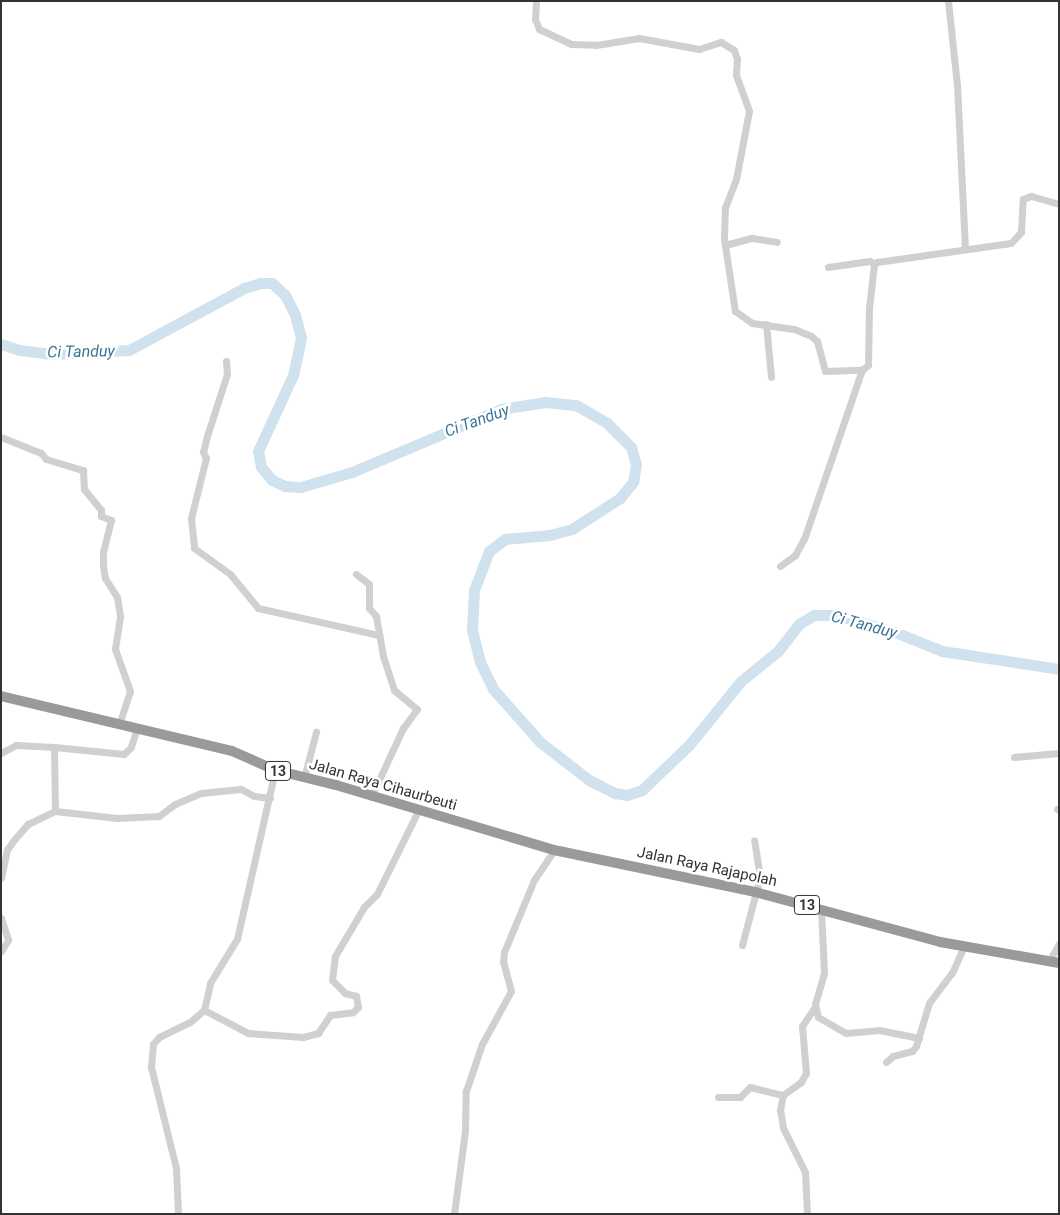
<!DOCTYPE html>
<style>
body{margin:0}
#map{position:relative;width:1060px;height:1215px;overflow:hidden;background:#fff;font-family:Roboto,sans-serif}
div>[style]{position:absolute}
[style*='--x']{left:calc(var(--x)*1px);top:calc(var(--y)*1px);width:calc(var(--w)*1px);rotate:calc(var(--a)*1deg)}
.river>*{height:11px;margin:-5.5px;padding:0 5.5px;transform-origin:5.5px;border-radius:5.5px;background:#cfe2ee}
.minor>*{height:7px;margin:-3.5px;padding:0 3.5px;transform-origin:3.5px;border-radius:3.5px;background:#d0d0d0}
.highway>*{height:10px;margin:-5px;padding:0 5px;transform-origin:5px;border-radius:5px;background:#9a9a9a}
span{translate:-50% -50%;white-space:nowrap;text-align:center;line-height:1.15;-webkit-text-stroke:5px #fff;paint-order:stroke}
.shield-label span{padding:1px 4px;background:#fff;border:1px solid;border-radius:4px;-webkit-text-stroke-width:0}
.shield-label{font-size:14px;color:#333;font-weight:700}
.street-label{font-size:15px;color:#333}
.water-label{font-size:16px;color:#3f7597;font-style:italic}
.frame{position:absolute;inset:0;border:2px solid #333;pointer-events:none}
</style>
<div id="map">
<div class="river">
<div style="--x:1;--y:344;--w:19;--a:18"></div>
<div style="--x:19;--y:350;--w:34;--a:7"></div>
<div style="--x:53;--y:354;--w:76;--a:-3"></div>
<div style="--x:129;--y:350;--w:131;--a:-28.3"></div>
<div style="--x:244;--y:288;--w:17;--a:-17"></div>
<div style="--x:260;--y:283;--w:12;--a:0"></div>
<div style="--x:272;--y:283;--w:18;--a:43"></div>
<div style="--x:285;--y:295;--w:22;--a:63"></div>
<div style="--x:295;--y:315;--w:24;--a:75"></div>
<div style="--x:301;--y:338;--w:38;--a:102"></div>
<div style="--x:293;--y:375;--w:84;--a:114.7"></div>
<div style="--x:258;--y:451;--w:16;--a:79"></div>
<div style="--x:261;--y:467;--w:17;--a:50"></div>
<div style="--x:272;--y:480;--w:14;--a:25"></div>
<div style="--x:285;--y:486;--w:16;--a:4"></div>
<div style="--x:301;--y:487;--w:53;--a:-16.4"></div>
<div style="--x:352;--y:472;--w:162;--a:-22.9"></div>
<div style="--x:501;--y:409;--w:45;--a:-9"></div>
<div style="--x:545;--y:402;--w:31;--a:6"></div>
<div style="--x:576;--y:405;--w:36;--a:30"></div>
<div style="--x:607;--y:423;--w:34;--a:45"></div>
<div style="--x:631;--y:447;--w:18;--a:74"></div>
<div style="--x:636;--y:464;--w:18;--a:99"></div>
<div style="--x:633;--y:482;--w:21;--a:129"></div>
<div style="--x:620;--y:498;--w:57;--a:147.1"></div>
<div style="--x:572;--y:529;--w:23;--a:165"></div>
<div style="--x:550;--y:535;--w:45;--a:174.9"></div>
<div style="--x:505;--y:539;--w:20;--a:143"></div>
<div style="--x:489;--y:551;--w:42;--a:111"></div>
<div style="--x:474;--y:590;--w:40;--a:92.9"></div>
<div style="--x:472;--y:630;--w:33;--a:76"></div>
<div style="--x:480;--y:662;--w:30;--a:64"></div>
<div style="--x:493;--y:689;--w:71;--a:48.4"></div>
<div style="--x:540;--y:742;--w:62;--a:37.8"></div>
<div style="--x:589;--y:780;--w:29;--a:27"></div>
<div style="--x:615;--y:793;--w:12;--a:9"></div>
<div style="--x:627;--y:795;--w:16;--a:-18"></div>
<div style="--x:642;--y:790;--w:65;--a:-43.8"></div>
<div style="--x:689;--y:745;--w:82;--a:-50.9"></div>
<div style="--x:741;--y:681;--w:48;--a:-39"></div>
<div style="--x:778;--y:651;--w:34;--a:-52"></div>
<div style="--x:799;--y:624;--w:17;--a:-31"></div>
<div style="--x:814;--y:615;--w:22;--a:0"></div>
<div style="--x:836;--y:615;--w:61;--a:16.1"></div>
<div style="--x:895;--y:632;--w:51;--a:22"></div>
<div style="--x:942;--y:651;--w:118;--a:8.7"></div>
</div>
<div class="minor">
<div style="--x:536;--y:1;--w:18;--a:93"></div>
<div style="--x:535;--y:19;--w:11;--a:68"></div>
<div style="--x:539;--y:29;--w:35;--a:25"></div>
<div style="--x:571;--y:44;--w:25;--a:2"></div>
<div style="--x:596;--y:45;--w:44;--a:-9.2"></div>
<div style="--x:639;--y:38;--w:61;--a:10.4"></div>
<div style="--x:699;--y:49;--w:23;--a:-18"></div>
<div style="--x:721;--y:42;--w:15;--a:32"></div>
<div style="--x:734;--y:50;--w:9;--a:72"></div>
<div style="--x:737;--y:59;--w:16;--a:94"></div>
<div style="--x:736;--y:75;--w:38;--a:70"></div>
<div style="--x:749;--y:111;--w:69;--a:100.8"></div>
<div style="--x:736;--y:179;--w:30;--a:111"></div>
<div style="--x:725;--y:207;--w:32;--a:92"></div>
<div style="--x:724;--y:239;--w:73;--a:81.3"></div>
<div style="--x:735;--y:311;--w:21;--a:35"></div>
<div style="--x:752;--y:323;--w:42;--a:8.1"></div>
<div style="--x:794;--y:329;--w:18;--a:22"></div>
<div style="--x:811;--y:336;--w:8;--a:40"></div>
<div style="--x:817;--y:341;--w:31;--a:75"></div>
<div style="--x:825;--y:371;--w:37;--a:-2"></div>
<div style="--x:862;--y:370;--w:8;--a:-40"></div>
<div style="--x:868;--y:365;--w:57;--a:-89"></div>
<div style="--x:869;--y:308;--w:44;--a:-83.5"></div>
<div style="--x:874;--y:264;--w:4;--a:-34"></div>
<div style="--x:877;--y:262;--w:135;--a:-8.1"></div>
<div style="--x:1011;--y:243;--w:15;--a:-48"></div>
<div style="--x:1021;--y:232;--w:33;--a:-87"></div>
<div style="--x:1023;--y:199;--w:9;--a:-21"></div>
<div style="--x:1031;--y:196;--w:29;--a:16"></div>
<div style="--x:948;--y:1;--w:84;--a:83.9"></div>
<div style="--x:957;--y:85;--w:164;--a:87.2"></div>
<div style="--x:725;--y:245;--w:28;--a:-15"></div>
<div style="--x:752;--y:238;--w:25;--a:9"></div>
<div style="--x:828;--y:267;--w:42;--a:-8.1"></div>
<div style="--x:870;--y:261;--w:5;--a:37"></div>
<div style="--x:766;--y:324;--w:53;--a:84.6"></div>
<div style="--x:226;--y:361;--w:13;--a:86"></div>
<div style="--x:227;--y:374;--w:65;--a:107.9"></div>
<div style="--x:207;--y:436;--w:16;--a:104"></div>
<div style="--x:203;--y:452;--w:7;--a:63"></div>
<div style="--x:206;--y:458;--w:62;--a:104"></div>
<div style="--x:191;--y:518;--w:30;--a:84"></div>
<div style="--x:194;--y:548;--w:44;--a:35.8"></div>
<div style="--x:230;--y:574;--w:44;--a:50.5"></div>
<div style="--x:258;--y:608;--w:124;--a:12.6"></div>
<div style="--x:1;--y:437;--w:43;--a:21.8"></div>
<div style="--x:41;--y:453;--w:8;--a:50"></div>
<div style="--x:46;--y:459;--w:39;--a:17"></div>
<div style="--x:83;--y:470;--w:19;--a:87"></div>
<div style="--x:84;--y:489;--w:27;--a:51"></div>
<div style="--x:101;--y:510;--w:6;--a:90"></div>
<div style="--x:101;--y:516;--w:11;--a:22"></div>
<div style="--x:111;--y:520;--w:32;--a:104"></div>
<div style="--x:103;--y:551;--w:15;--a:90"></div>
<div style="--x:103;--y:566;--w:12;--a:81"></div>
<div style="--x:105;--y:578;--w:22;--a:58"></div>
<div style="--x:117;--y:597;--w:20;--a:81"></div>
<div style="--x:120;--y:617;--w:32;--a:99"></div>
<div style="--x:115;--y:649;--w:45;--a:70.3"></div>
<div style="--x:130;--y:691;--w:35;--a:108"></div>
<div style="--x:780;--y:566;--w:19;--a:-36"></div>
<div style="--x:795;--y:555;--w:18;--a:-61"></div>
<div style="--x:804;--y:539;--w:179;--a:-71.1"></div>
<div style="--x:356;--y:574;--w:16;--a:38"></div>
<div style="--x:369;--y:584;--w:24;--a:90"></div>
<div style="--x:369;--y:608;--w:11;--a:49"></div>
<div style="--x:376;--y:616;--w:41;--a:80.1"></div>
<div style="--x:383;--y:656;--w:36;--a:72"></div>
<div style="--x:394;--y:690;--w:30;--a:40"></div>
<div style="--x:417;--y:709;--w:24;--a:126"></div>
<div style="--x:403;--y:728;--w:76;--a:114.9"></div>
<div style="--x:137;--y:728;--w:20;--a:108"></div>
<div style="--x:131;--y:747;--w:10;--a:135"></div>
<div style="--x:124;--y:754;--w:70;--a:-174.3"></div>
<div style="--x:54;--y:747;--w:64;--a:89.1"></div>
<div style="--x:55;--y:811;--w:62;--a:6.4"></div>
<div style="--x:117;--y:818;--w:42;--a:-2.7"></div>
<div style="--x:159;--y:816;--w:20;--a:-37"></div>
<div style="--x:175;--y:804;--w:28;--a:-23"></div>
<div style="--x:201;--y:793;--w:40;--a:-5.7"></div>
<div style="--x:241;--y:789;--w:15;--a:28"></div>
<div style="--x:254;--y:796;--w:16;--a:7"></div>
<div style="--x:1;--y:753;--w:17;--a:-28"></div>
<div style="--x:16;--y:745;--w:38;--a:3"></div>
<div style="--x:1014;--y:757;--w:45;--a:-5.1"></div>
<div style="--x:304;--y:778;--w:48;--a:-75.4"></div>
<div style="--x:1057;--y:809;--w:2;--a:27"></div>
<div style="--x:1;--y:878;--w:29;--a:-78"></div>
<div style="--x:7;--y:850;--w:11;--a:-56"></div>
<div style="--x:13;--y:841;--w:23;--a:-49"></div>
<div style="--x:28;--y:824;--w:30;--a:-26"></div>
<div style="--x:821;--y:909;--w:64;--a:87.3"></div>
<div style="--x:824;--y:973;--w:32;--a:106"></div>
<div style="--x:815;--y:1004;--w:13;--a:77"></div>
<div style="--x:818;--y:1017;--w:32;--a:30"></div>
<div style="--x:846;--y:1033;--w:33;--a:-5"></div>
<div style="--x:879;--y:1030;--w:41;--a:11.3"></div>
<div style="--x:1;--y:918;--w:23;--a:72"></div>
<div style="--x:8;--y:940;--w:13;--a:122"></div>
<div style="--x:742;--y:945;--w:70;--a:-75.2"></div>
<div style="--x:760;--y:877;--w:37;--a:-99"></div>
<div style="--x:1049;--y:961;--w:20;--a:-60"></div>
<div style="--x:204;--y:1010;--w:50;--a:27.6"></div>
<div style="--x:248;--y:1033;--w:55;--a:4.2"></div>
<div style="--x:303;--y:1037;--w:16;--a:-15"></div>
<div style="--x:318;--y:1033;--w:22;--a:-56"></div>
<div style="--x:330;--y:1015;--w:23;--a:-7"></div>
<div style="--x:353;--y:1012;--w:7;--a:-45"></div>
<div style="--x:358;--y:1007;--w:11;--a:-100"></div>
<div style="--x:356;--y:996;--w:11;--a:-165"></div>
<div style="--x:345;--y:993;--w:18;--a:-135"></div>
<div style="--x:332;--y:980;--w:24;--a:-83"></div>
<div style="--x:335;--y:956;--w:57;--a:-59.4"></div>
<div style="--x:364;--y:907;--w:18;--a:-45"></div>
<div style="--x:377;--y:894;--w:93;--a:-63.7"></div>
<div style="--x:886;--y:1062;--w:9;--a:-41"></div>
<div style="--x:893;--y:1056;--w:20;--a:-15"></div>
<div style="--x:912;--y:1051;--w:6;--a:-51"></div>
<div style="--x:916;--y:1046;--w:45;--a:-73.2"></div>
<div style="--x:929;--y:1003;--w:38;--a:-53"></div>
<div style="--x:952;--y:973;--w:30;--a:-66"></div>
<div style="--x:718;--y:1097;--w:22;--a:0"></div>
<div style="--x:740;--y:1097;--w:14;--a:-45"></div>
<div style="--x:750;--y:1087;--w:34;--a:14"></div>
<div style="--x:178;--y:1214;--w:46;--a:-92.5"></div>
<div style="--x:176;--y:1168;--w:104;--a:-103.9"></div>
<div style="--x:151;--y:1067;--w:23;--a:-85"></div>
<div style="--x:153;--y:1044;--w:9;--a:-49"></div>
<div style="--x:159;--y:1037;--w:34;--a:-26"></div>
<div style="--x:190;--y:1022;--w:18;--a:-41"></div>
<div style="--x:204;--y:1010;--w:28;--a:-77"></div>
<div style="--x:210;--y:983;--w:52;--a:-58.5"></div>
<div style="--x:237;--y:939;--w:173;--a:-77.3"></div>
<div style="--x:454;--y:1214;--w:85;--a:-82.5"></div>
<div style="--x:465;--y:1130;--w:39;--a:-89"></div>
<div style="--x:466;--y:1091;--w:50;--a:-71.2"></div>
<div style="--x:482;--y:1044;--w:60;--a:-61.3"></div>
<div style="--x:511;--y:991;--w:30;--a:-105"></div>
<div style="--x:503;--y:962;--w:10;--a:-84"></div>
<div style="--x:504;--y:952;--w:78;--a:-67.4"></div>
<div style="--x:534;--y:880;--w:36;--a:-56"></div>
<div style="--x:807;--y:1214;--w:42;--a:-92.7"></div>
<div style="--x:805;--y:1172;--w:49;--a:-116.6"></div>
<div style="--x:783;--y:1128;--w:18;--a:-99"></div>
<div style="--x:780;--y:1110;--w:15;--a:-79"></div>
<div style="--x:783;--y:1095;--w:22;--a:-36"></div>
<div style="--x:801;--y:1082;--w:10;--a:-61"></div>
<div style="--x:806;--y:1073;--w:47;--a:-94.9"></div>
<div style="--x:802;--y:1026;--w:23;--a:-56"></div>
</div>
<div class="highway">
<div style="--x:1;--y:696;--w:237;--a:13.4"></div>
<div style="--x:232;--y:751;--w:47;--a:23.8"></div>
<div style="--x:275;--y:770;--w:63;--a:13.8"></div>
<div style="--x:336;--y:785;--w:227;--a:16.6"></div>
<div style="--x:554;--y:850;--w:205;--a:11.8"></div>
<div style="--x:755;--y:892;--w:192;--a:15.1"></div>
<div style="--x:940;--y:942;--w:121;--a:10"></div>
</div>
<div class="shield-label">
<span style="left:278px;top:771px">13</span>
<span style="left:807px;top:905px">13</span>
</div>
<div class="street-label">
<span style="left:383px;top:785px;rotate:16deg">Jalan Raya Cihaurbeuti</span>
<span style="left:707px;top:867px;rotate:12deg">Jalan Raya Rajapolah</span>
</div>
<div class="water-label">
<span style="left:81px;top:352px;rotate:-1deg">Ci Tanduy</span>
<span style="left:477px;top:421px;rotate:-20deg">Ci Tanduy</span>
<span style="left:864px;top:625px;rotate:15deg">Ci Tanduy</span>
</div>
<div class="frame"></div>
</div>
